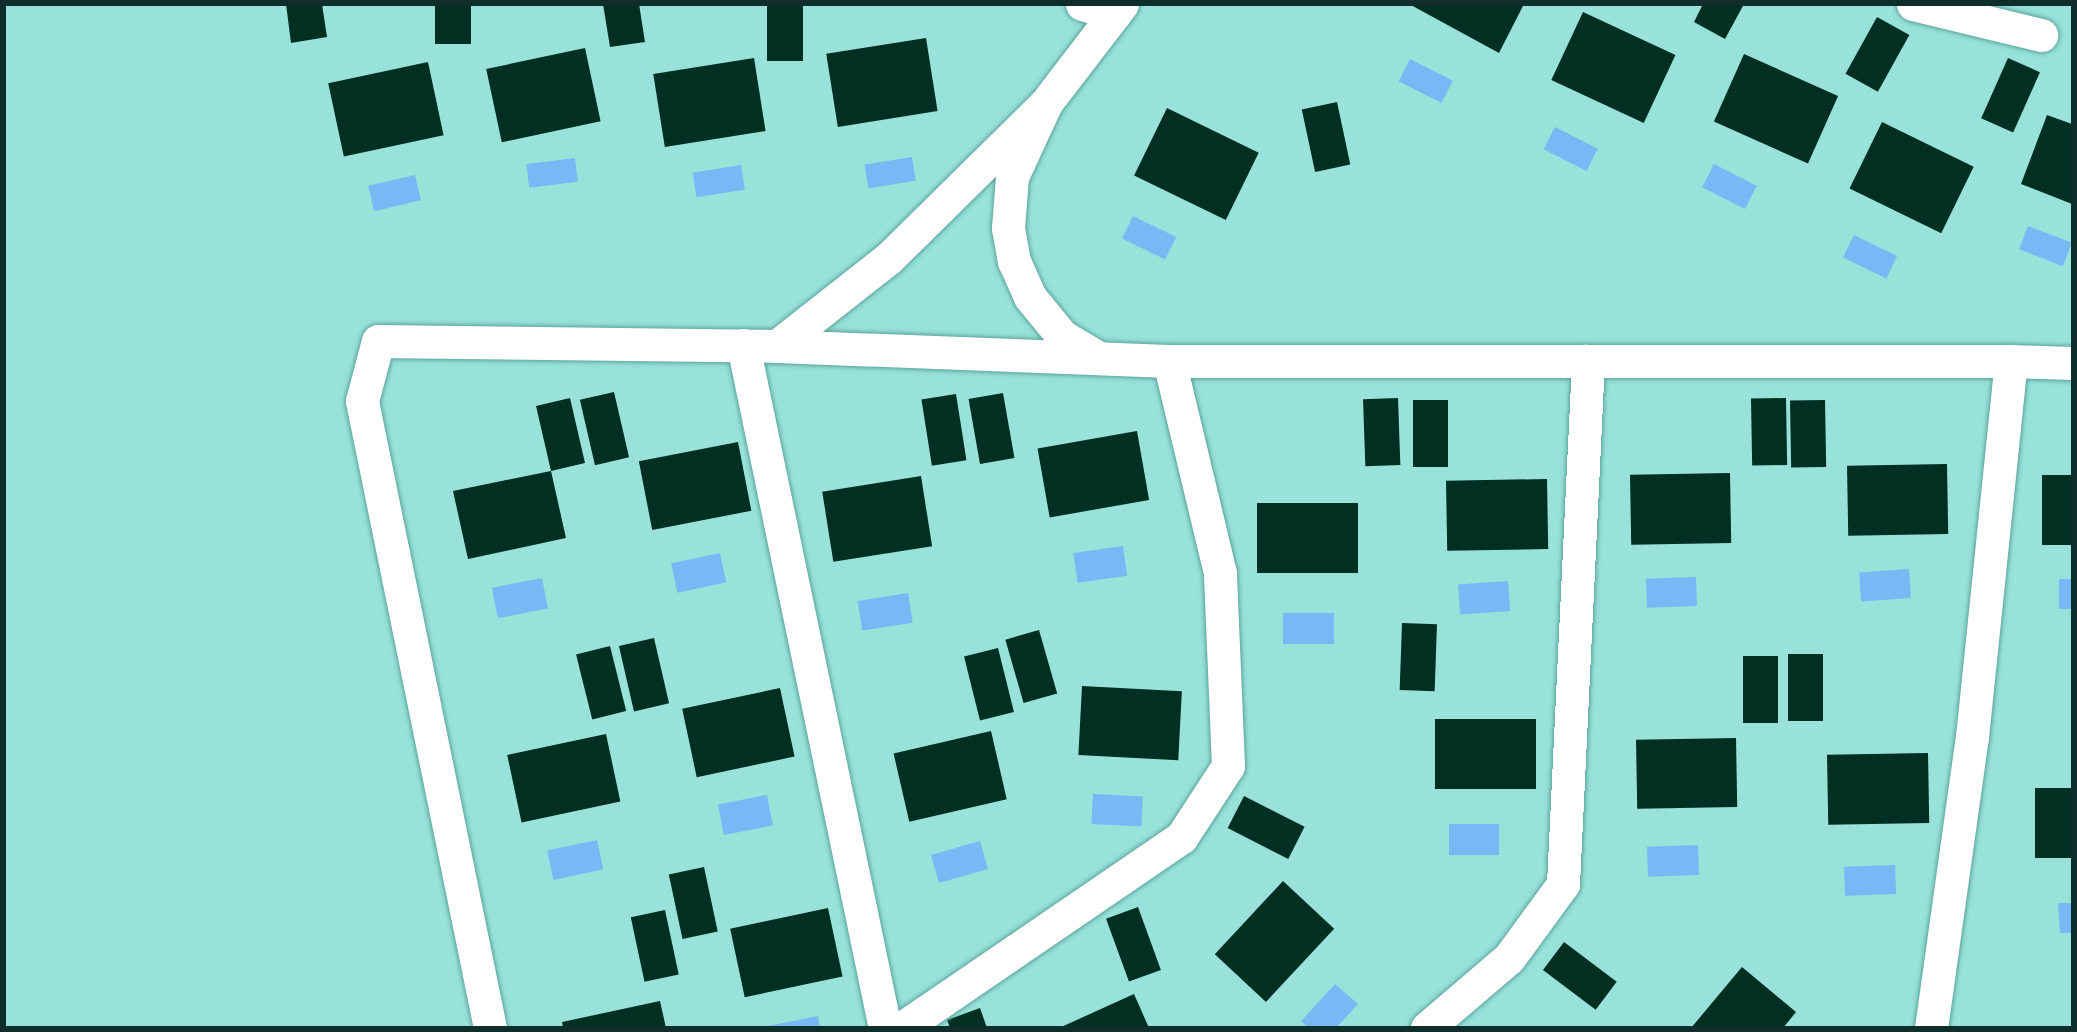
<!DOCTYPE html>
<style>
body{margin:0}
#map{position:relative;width:2077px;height:1032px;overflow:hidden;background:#98e2d9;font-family:Inter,sans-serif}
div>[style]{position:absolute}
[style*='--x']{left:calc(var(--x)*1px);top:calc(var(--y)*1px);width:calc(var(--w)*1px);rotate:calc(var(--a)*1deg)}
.water>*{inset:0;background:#76b9f4;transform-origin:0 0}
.building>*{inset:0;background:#012f21;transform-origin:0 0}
.roads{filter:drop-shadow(0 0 2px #5ca49d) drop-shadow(0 0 2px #5ca49d)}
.minor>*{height:33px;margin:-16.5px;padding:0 16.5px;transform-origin:16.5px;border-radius:16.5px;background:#fff}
span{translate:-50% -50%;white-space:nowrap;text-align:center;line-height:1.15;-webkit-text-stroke:6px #d7fbf6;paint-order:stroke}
.frame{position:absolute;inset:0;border:6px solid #0f2e2b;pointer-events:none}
</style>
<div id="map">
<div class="water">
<div style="left:1410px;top:59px;width:48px;height:25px;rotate:27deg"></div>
<div style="left:1555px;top:127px;width:48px;height:25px;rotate:27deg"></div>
<div style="left:912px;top:157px;width:24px;height:48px;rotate:81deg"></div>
<div style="left:575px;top:158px;width:24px;height:49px;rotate:83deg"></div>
<div style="left:1714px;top:164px;width:48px;height:26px;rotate:27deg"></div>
<div style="left:741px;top:165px;width:25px;height:49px;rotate:81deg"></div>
<div style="left:415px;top:175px;width:26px;height:48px;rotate:77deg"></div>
<div style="left:1133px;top:216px;width:48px;height:25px;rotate:26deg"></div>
<div style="left:2028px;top:226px;width:47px;height:25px;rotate:21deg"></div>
<div style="left:1854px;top:235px;width:48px;height:25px;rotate:26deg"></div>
<div style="left:1123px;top:546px;width:30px;height:50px;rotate:82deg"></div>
<div style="left:720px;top:553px;width:30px;height:50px;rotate:78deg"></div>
<div style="left:1909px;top:569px;width:29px;height:50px;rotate:86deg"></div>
<div style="left:1696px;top:577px;width:29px;height:50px;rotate:88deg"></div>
<div style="left:542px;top:578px;width:31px;height:51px;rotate:79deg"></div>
<div style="left:2072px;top:579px;width:30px;height:13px;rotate:90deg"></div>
<div style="left:1508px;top:581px;width:30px;height:50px;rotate:86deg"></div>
<div style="left:908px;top:593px;width:30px;height:51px;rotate:81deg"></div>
<div style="left:1334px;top:613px;width:31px;height:51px;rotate:90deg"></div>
<div style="left:1093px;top:794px;width:50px;height:30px;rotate:3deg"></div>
<div style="left:767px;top:795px;width:31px;height:50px;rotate:79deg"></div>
<div style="left:1449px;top:824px;width:50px;height:31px"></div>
<div style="left:597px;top:840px;width:30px;height:51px;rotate:78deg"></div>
<div style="left:980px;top:841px;width:29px;height:51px;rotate:74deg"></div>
<div style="left:1698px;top:845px;width:30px;height:51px;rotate:88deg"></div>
<div style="left:1895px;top:865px;width:29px;height:51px;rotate:88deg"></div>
<div style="clip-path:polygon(2058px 903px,2072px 903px,2072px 933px,2060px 933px)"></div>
<div style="clip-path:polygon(1335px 984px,1358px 1004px,1337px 1027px,1308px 1027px,1301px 1021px)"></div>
<div style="clip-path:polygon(818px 1016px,820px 1027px,768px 1027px,768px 1026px)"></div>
</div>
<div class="building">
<div style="clip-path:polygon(286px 4px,322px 4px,327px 37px,291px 43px)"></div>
<div style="left:435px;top:4px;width:36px;height:40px"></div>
<div style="clip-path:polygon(603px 4px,639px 4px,645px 42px,610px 47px)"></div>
<div style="left:767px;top:4px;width:36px;height:57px"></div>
<div style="clip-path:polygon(1409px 4px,1524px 4px,1499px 53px)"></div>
<div style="clip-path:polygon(1703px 4px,1744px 4px,1725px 39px,1694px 22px)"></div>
<div style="left:1583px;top:12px;width:102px;height:75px;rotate:25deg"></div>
<div style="left:1877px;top:17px;width:37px;height:65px;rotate:29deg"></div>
<div style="left:926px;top:38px;width:74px;height:101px;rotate:81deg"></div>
<div style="left:585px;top:48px;width:75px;height:101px;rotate:78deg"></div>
<div style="left:1744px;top:54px;width:103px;height:74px;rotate:24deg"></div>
<div style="left:754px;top:58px;width:74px;height:102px;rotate:81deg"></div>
<div style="left:2008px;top:58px;width:35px;height:66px;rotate:24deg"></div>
<div style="left:428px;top:62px;width:75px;height:102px;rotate:78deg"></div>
<div style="left:1337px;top:102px;width:64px;height:36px;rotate:78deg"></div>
<div style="left:1167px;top:108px;width:102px;height:75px;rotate:26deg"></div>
<div style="clip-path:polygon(2047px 115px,2072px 124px,2072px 204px,2021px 184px)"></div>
<div style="left:1882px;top:122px;width:102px;height:74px;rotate:26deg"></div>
<div style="left:614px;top:392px;width:67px;height:35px;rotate:77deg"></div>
<div style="left:1003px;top:393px;width:66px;height:35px;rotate:80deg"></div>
<div style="left:956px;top:394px;width:67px;height:35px;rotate:81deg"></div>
<div style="clip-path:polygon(570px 398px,585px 463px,551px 471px,566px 538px,468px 559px,453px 491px,551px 471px,536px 406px)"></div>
<div style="left:1398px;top:398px;width:67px;height:35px;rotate:88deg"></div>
<div style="left:1786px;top:398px;width:67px;height:35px;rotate:89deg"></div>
<div style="left:1413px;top:400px;width:35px;height:67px"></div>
<div style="left:1825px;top:400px;width:67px;height:35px;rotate:89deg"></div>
<div style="left:1137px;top:431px;width:70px;height:101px;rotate:80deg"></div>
<div style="left:738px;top:442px;width:70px;height:101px;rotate:79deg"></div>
<div style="left:1947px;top:464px;width:70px;height:100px;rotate:89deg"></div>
<div style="left:1730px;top:473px;width:70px;height:100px;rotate:89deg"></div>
<div style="left:2072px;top:475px;width:70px;height:30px;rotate:90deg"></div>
<div style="left:921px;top:476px;width:71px;height:100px;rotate:81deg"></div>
<div style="left:1547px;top:479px;width:70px;height:101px;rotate:89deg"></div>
<div style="left:1257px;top:503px;width:101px;height:70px"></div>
<div style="left:1402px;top:623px;width:35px;height:67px;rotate:2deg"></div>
<div style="left:1039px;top:630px;width:66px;height:35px;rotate:74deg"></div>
<div style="left:654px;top:638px;width:67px;height:36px;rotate:77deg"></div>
<div style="left:610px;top:646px;width:67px;height:35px;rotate:76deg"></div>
<div style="left:998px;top:648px;width:66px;height:35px;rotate:76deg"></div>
<div style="left:1788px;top:654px;width:35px;height:67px"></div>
<div style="left:1743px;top:656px;width:35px;height:67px"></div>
<div style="left:1082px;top:686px;width:100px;height:69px;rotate:3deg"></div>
<div style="left:780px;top:688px;width:70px;height:100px;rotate:78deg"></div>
<div style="left:1536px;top:719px;width:70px;height:101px;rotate:90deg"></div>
<div style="left:991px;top:731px;width:70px;height:100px;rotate:77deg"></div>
<div style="left:606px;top:734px;width:69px;height:101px;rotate:78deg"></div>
<div style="left:1736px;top:738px;width:69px;height:100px;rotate:89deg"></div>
<div style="left:1928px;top:753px;width:70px;height:101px;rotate:89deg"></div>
<div style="left:2072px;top:788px;width:70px;height:37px;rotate:90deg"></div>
<div style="left:1244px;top:796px;width:68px;height:36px;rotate:27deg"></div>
<div style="left:704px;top:867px;width:66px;height:36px;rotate:78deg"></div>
<div style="left:1283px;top:881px;width:70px;height:100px;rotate:43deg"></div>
<div style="left:1138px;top:907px;width:67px;height:34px;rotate:70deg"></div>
<div style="left:828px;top:908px;width:70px;height:100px;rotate:78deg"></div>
<div style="left:665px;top:910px;width:66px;height:35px;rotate:78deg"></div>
<div style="left:1564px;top:942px;width:66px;height:35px;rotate:37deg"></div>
<div style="clip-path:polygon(1742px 967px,1796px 1012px,1783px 1028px,1691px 1028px)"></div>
<div style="clip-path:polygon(1134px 994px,1149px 1028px,1059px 1028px)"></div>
<div style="clip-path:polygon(660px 1001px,666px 1028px,563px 1028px,562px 1022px)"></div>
<div style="clip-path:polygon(980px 1008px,987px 1028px,950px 1028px,947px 1020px)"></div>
</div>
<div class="roads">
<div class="minor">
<div style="--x:1082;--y:4;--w:34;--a:17"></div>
<div style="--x:1913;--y:4;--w:132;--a:13.6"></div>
<div style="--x:1046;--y:103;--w:125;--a:-52.5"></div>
<div style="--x:743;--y:345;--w:698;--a:78.26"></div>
<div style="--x:777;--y:346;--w:142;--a:-38.2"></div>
<div style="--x:889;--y:258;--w:221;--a:-44.6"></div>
<div style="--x:1046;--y:103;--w:81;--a:114.7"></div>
<div style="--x:1012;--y:177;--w:51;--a:94.5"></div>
<div style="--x:1008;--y:228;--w:34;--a:80"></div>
<div style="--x:1014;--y:261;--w:39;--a:66"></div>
<div style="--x:1030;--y:297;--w:50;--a:50.6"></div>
<div style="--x:1062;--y:336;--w:43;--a:30.7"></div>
<div style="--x:490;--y:1028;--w:640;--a:-101.54"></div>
<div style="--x:362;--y:401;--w:62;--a:-75.1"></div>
<div style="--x:378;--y:341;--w:399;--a:0.7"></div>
<div style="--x:777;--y:346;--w:392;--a:2.2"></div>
<div style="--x:1169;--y:361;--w:842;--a:0"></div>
<div style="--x:902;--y:1028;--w:338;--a:-34.3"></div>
<div style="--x:1181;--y:838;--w:86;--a:-56.9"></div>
<div style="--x:1228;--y:766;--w:193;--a:-92.4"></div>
<div style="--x:1220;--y:573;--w:218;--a:-103.5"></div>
<div style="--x:1427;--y:1028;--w:108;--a:-40.5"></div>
<div style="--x:1509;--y:958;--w:92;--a:-53.9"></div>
<div style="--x:1563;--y:884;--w:524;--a:-87.26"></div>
<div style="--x:1931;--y:1028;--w:294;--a:-82"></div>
<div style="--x:1972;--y:737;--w:378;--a:-84.1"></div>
<div style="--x:2011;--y:361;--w:61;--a:1.9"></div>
</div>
</div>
<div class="frame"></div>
</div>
